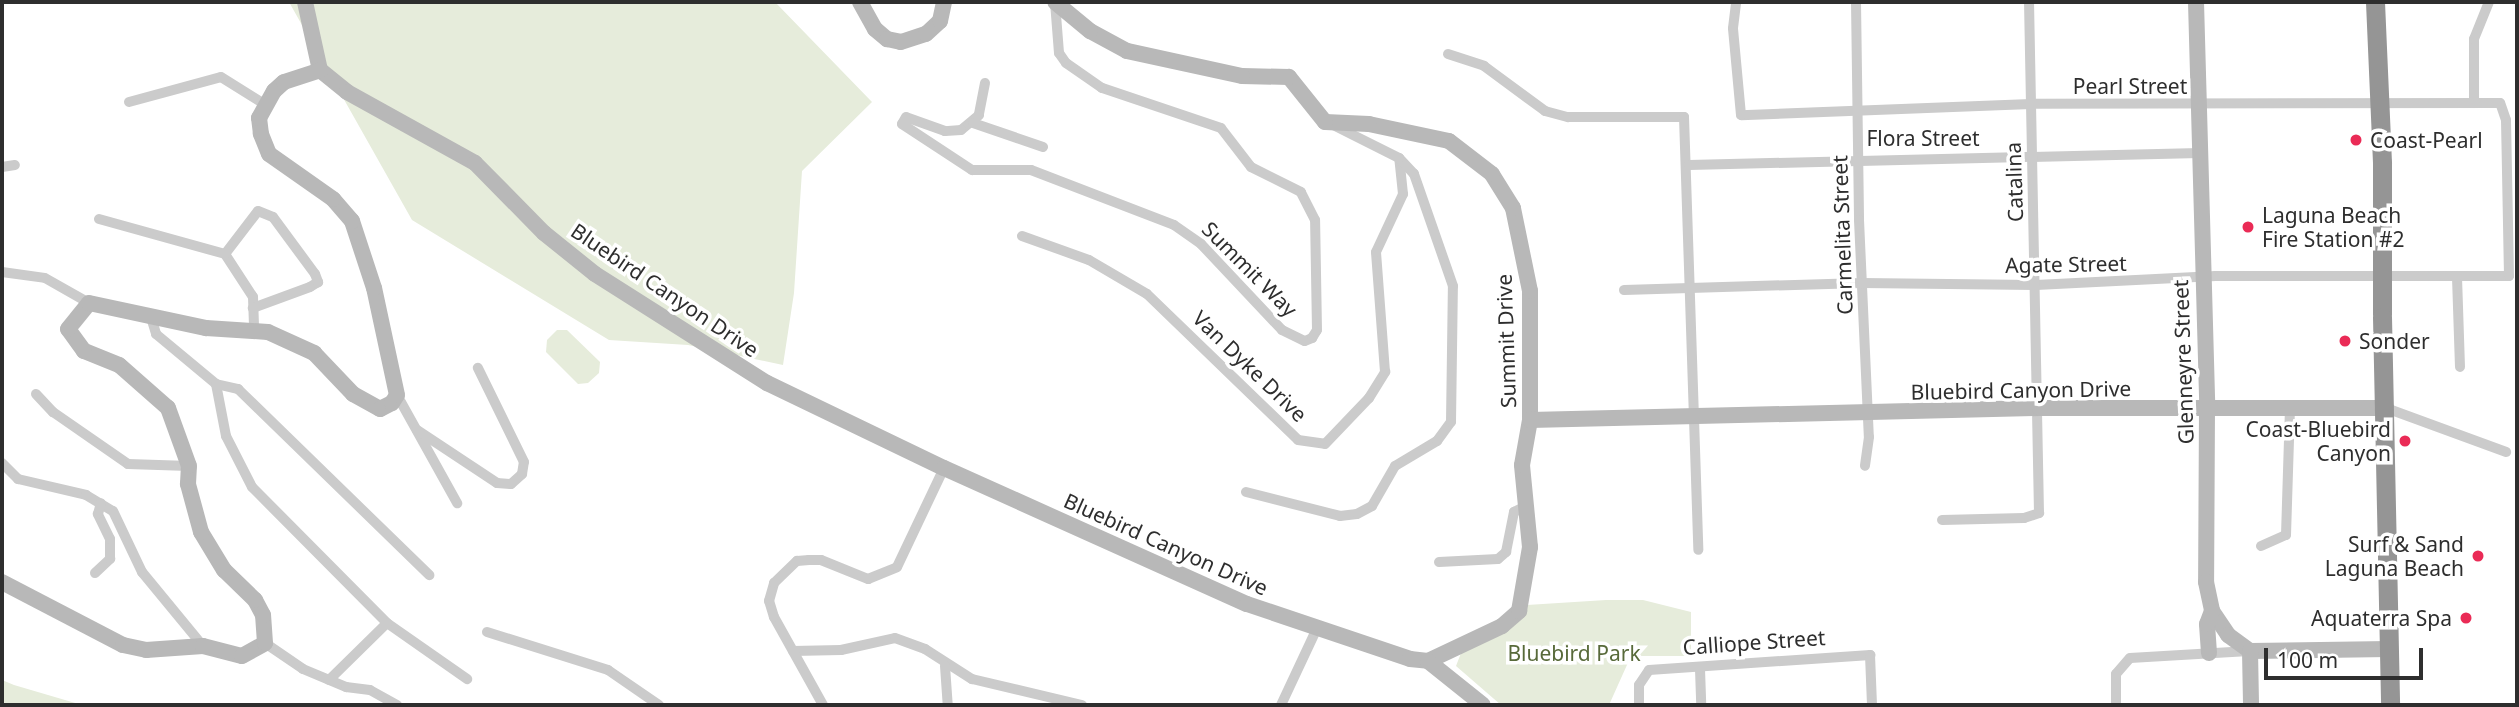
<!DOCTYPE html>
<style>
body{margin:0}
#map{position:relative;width:2519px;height:707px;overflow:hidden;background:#fff;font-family:"Noto Sans",sans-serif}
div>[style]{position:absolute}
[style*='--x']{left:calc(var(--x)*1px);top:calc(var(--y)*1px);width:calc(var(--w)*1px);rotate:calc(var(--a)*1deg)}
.green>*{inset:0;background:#e6ecdb}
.street>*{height:10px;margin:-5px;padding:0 5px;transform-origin:5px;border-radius:5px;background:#cbcbcb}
.secondary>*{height:16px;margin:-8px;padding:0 8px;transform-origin:8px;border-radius:8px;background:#b8b8b8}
.highway>*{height:19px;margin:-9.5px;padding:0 9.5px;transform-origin:9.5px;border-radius:9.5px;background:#959595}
.dots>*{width:19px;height:19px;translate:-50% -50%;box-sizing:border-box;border:4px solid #fff;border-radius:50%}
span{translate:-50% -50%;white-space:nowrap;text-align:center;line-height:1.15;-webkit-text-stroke:7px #fff;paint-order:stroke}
.street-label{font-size:21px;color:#2e2e2e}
.poi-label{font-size:21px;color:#2e2e2e}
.left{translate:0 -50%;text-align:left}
.right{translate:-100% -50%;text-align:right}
.park-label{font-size:21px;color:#586a3a}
.frame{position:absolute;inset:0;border:4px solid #2e2e2e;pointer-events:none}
.scale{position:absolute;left:2264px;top:648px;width:159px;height:32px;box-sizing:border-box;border:4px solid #2e2e2e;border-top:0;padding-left:9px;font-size:21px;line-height:24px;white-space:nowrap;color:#2e2e2e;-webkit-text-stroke:5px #fff;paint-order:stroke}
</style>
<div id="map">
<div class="green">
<div style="clip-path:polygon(289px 2px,775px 2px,872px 102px,802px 171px,794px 293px,783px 365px,688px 345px,609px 340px,412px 220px)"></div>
<div style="clip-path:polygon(557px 330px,567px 330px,600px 362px,599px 373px,588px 383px,578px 384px,546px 352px,547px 340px)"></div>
<div style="clip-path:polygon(1606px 600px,1643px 600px,1691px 612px,1691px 656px,1631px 656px,1609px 705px,1501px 705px,1456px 666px,1461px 653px,1527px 605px)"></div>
<div style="clip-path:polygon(2px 680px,14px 685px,82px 705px,2px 705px)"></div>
</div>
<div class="street">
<div style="--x:1856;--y:2;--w:218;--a:89.2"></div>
<div style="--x:1859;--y:220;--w:217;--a:87.4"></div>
<div style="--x:1869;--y:437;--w:29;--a:98"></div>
<div style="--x:1448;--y:54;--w:38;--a:18"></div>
<div style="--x:1484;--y:66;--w:76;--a:36.4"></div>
<div style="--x:1545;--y:111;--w:24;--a:15"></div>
<div style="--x:1568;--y:117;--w:116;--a:0"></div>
<div style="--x:1684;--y:117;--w:433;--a:88.1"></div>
<div style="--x:985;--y:83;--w:33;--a:101"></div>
<div style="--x:979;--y:115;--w:23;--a:140"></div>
<div style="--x:961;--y:130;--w:16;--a:176"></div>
<div style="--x:945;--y:131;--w:41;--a:-160.3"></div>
<div style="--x:906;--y:117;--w:8;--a:120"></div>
<div style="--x:902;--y:124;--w:84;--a:33.3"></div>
<div style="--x:972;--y:170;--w:59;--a:0"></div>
<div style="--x:1031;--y:170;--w:153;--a:21"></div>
<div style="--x:1174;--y:225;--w:33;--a:35"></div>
<div style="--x:1201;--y:244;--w:118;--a:46.7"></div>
<div style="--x:1282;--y:330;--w:25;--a:26"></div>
<div style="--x:1305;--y:341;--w:8;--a:-23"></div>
<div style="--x:1312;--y:338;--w:9;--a:-58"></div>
<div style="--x:1317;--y:330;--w:110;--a:-91"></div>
<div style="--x:1315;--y:220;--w:31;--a:-117"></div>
<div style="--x:1301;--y:192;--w:56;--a:-153.4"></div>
<div style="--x:1251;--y:167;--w:49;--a:-127.6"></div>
<div style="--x:1221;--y:128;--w:126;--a:-161.4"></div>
<div style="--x:1102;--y:88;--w:44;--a:-145.2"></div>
<div style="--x:1066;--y:63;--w:12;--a:-125"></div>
<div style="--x:1059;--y:53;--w:51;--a:-94.5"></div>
<div style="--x:2474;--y:101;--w:62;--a:-90"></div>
<div style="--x:2474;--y:39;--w:40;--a:-68"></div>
<div style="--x:129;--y:102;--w:95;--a:-15.2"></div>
<div style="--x:221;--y:77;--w:51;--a:32.1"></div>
<div style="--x:973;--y:123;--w:74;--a:18.9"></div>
<div style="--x:1689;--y:165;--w:511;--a:-1.35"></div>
<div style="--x:2;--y:167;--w:13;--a:-9"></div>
<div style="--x:99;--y:219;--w:131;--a:15.5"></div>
<div style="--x:225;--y:254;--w:51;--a:56.9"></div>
<div style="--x:253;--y:297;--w:34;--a:88"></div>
<div style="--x:1022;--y:236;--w:71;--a:19.7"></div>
<div style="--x:1089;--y:260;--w:67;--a:30.4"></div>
<div style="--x:1147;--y:294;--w:210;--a:44"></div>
<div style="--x:1298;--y:440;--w:27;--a:8"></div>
<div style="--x:1325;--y:444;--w:64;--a:-46.3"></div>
<div style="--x:1369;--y:398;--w:31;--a:-58"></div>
<div style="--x:1385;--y:372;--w:120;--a:-94.3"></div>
<div style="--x:1376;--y:252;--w:64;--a:-65"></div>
<div style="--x:1403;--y:194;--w:36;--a:-96"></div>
<div style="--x:225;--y:254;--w:54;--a:-52.5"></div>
<div style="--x:258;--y:211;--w:16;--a:22"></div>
<div style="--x:273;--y:217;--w:71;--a:53.6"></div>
<div style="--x:315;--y:274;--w:9;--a:69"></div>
<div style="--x:318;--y:282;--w:9;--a:148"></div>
<div style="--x:310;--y:287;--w:61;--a:159.8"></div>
<div style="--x:2;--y:272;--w:43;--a:7.9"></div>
<div style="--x:45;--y:278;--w:51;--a:29.6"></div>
<div style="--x:2457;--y:277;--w:90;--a:88.1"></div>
<div style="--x:1624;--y:290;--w:238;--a:-1.7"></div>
<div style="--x:1862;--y:283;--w:174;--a:0.7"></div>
<div style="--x:2036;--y:285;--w:180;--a:-2.9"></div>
<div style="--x:2216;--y:276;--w:293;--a:0"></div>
<div style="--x:2509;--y:276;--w:156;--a:-91.1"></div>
<div style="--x:2506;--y:120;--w:18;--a:-109"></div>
<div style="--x:2500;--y:103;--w:469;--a:179.9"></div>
<div style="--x:2031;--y:104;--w:290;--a:177.8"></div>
<div style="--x:1741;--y:115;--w:87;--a:-95.3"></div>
<div style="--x:1733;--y:28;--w:26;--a:-83"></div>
<div style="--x:150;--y:314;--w:21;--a:73"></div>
<div style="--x:156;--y:334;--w:78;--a:39.8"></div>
<div style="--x:216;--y:384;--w:23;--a:13"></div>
<div style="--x:238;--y:389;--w:267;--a:44.2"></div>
<div style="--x:216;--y:384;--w:53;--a:79.1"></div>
<div style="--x:226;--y:436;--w:57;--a:63"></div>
<div style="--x:252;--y:487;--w:192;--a:45.2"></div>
<div style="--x:387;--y:623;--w:98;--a:35"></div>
<div style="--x:36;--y:394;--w:25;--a:47"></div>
<div style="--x:53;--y:412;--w:91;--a:34.7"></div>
<div style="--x:128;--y:464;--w:61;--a:1.9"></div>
<div style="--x:397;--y:395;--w:124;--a:60.9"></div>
<div style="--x:2386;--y:408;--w:128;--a:20.1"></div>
<div style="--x:417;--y:430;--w:96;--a:33.5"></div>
<div style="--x:497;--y:483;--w:14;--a:4"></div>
<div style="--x:511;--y:484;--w:15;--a:-42"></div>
<div style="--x:522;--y:474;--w:12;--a:-81"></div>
<div style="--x:524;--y:462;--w:105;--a:-116.1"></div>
<div style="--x:2;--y:463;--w:23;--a:45"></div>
<div style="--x:18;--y:479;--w:70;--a:13.2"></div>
<div style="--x:86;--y:495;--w:31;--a:31"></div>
<div style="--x:113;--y:511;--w:68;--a:64.6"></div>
<div style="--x:142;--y:572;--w:96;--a:50.5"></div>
<div style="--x:1246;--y:492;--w:97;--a:14.3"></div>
<div style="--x:1340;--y:516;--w:17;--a:-7"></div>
<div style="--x:1357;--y:514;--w:17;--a:-28"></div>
<div style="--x:1372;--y:506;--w:46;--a:-60.1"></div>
<div style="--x:1395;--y:466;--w:49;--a:-30.8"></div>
<div style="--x:1437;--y:441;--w:24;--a:-54"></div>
<div style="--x:1451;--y:422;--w:136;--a:-89.2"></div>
<div style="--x:1453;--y:286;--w:119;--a:-109.2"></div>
<div style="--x:1414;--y:174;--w:22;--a:-133"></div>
<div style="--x:1399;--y:158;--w:74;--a:-153.4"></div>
<div style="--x:1942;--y:520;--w:82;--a:-1.4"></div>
<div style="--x:2024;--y:518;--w:16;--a:-18"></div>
<div style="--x:2039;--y:513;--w:511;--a:-91.12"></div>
<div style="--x:2261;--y:546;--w:27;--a:-24"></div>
<div style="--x:2286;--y:535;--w:127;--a:-88.2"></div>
<div style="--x:1439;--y:562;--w:59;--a:-2.9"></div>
<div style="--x:1498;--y:559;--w:11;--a:-41"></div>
<div style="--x:1506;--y:552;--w:41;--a:-78.7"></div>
<div style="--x:1514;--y:512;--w:13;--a:-27"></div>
<div style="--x:95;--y:573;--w:21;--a:-43"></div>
<div style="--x:110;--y:559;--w:20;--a:-90"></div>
<div style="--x:110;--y:539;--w:28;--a:-116"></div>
<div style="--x:98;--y:514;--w:11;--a:-75"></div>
<div style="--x:487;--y:632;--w:127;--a:17.4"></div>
<div style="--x:608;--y:670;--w:62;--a:34.5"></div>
<div style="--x:265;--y:643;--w:46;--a:34.4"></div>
<div style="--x:303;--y:669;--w:47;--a:22.7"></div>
<div style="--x:346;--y:687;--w:24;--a:7"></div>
<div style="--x:370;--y:690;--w:31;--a:29"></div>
<div style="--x:793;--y:651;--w:48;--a:-1.2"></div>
<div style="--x:841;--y:650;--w:55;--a:-12.5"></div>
<div style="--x:895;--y:638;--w:32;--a:20"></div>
<div style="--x:925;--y:649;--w:56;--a:32.6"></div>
<div style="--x:972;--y:679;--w:113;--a:13.3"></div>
<div style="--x:945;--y:666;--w:39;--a:86"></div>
<div style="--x:1700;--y:669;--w:36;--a:88"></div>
<div style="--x:329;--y:680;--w:81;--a:-44.5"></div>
<div style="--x:823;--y:705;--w:101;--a:-119.1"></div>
<div style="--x:774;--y:617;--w:17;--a:-107"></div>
<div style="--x:769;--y:601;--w:19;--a:-74"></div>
<div style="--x:774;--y:583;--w:32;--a:-44"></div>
<div style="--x:797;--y:561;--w:12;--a:-5"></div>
<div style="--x:809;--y:560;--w:12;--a:0"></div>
<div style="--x:821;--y:560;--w:51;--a:22"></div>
<div style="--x:868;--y:579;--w:31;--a:-22"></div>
<div style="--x:897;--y:567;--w:110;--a:-64.6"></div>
<div style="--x:1281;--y:705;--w:85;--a:-64.9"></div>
<div style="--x:1639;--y:705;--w:20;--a:-90"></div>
<div style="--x:1639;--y:685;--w:18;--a:-56"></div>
<div style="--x:1649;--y:670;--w:222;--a:-3.9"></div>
<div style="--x:1870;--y:655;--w:50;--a:87.7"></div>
<div style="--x:2116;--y:705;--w:31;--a:-90"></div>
<div style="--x:2116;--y:674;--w:21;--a:-49"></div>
<div style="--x:2130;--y:658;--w:119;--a:-3.4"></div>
</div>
<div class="secondary">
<div style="--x:305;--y:2;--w:70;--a:77.6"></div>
<div style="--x:860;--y:2;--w:31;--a:61"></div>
<div style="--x:875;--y:29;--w:16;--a:40"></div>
<div style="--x:887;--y:39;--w:14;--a:12"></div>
<div style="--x:901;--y:42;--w:26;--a:-18"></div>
<div style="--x:926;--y:34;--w:19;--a:-43"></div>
<div style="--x:940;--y:21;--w:19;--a:-78"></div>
<div style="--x:2196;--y:2;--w:406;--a:88.4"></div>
<div style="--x:2207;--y:408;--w:174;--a:90.3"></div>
<div style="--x:2206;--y:582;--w:30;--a:78"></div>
<div style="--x:2212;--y:611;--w:29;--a:56"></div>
<div style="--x:2228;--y:635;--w:27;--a:36"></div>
<div style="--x:320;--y:70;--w:35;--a:39"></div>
<div style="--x:347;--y:92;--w:146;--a:29"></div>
<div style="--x:475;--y:163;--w:98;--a:45.4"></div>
<div style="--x:544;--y:233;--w:65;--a:38.8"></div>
<div style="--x:595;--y:274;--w:204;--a:32.4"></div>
<div style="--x:767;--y:383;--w:196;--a:25.7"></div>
<div style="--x:944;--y:468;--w:332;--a:24.2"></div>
<div style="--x:1247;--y:604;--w:172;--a:18.6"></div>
<div style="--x:1410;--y:659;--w:18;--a:6"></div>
<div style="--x:1428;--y:661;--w:82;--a:-25.3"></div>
<div style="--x:1502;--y:626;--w:23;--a:-41"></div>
<div style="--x:1519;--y:611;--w:65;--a:-80.2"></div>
<div style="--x:1530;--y:547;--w:82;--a:-95.6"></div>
<div style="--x:1522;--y:465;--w:46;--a:-79.9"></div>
<div style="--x:1530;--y:420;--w:129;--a:-90"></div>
<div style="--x:1530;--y:291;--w:85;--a:-101.6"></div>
<div style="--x:1513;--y:208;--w:40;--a:-122"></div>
<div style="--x:1492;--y:174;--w:54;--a:-142.5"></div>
<div style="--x:1449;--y:141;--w:82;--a:-168"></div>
<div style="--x:1369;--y:124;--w:44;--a:-177.4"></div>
<div style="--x:1325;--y:122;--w:58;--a:-128.7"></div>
<div style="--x:1289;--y:77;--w:47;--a:-178.8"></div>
<div style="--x:1242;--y:76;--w:118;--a:-167.7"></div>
<div style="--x:1127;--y:51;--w:42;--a:-151.6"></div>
<div style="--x:1090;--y:31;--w:45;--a:-140.4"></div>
<div style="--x:1530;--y:420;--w:510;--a:-1.35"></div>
<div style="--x:2040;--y:408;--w:346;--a:0"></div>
<div style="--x:2;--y:582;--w:136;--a:27.5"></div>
<div style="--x:123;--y:645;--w:24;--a:12"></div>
<div style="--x:146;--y:650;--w:57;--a:-4"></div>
<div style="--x:203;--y:646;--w:40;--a:14.4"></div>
<div style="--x:242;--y:656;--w:26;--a:-29"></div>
<div style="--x:265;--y:643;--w:28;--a:-94"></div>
<div style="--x:263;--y:615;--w:17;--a:-118"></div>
<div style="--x:255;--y:600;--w:43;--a:-135.9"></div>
<div style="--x:224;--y:570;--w:44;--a:-121.2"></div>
<div style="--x:201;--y:532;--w:50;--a:-105.2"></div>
<div style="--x:188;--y:484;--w:18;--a:-87"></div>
<div style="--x:189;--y:466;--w:62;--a:-109.9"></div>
<div style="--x:168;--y:408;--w:65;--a:-138.7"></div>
<div style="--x:119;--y:365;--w:38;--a:-158"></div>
<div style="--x:84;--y:351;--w:27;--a:-126"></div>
<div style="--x:68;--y:329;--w:33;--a:-51"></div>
<div style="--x:89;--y:303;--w:120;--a:12.1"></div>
<div style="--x:206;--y:328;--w:62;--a:3.7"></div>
<div style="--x:268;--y:332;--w:51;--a:24.5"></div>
<div style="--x:314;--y:353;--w:57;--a:46.4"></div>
<div style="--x:353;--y:394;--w:31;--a:29"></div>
<div style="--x:380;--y:409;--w:13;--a:-27"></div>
<div style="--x:392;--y:403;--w:9;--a:-58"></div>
<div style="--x:397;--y:395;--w:109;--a:-102.1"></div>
<div style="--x:374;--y:288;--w:71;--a:-108.2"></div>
<div style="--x:352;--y:221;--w:29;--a:-131"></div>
<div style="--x:333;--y:199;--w:78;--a:-144.9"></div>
<div style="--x:269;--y:154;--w:22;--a:-112"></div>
<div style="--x:261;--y:134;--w:16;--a:-97"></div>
<div style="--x:259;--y:118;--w:31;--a:-61"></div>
<div style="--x:274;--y:91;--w:13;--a:-42"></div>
<div style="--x:284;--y:82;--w:38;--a:-18"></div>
<div style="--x:2250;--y:651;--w:139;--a:-0.8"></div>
<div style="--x:2250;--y:651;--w:54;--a:88.9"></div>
<div style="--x:2209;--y:653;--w:29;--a:-94"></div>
<div style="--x:2207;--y:624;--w:14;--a:-69"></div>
<div style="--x:1428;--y:661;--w:70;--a:38.7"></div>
</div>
<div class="highway">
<div style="--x:2375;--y:2;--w:161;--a:87.5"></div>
<div style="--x:2382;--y:163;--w:151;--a:90"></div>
<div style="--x:2382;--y:317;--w:388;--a:88.8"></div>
</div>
<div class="dots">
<div style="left:2356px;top:140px;background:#ea2b56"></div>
<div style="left:2248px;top:227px;background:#ea2b56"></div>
<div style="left:2345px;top:341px;background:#ea2b56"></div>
<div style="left:2405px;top:441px;background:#ea2b56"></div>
<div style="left:2478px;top:556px;background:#ea2b56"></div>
<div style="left:2466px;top:618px;background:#ea2b56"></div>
</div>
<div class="street-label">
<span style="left:2130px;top:86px">Pearl Street</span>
<span style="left:1923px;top:138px">Flora Street</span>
<span style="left:2014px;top:182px;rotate:-92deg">Catalina</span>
<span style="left:1842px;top:235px;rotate:-92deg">Carmelita Street</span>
<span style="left:2066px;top:264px;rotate:-1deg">Agate Street</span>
<span style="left:1250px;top:269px;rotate:45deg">Summit Way</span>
<span style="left:665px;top:290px;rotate:34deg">Bluebird Canyon Drive</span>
<span style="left:1506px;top:341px;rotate:-92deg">Summit Drive</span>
<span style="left:2183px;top:362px;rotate:-92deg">Glenneyre Street</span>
<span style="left:1250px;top:366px;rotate:44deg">Van Dyke Drive</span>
<span style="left:2021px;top:390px;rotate:-1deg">Bluebird Canyon Drive</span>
<span style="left:1166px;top:544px;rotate:24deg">Bluebird Canyon Drive</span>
<span style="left:1754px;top:642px;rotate:-4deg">Calliope Street</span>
</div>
<div class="poi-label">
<span class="left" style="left:2370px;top:140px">Coast-Pearl</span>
<span class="left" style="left:2262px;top:227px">Laguna Beach<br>Fire Station #2</span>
<span class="left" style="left:2359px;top:341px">Sonder</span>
<span class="right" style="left:2391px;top:441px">Coast-Bluebird<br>Canyon</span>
<span class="right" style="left:2464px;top:556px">Surf &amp; Sand<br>Laguna Beach</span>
<span class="right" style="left:2452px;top:618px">Aquaterra Spa</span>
</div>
<div class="park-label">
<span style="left:1574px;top:653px">Bluebird Park</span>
</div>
<div class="frame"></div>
<div class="scale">100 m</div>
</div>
